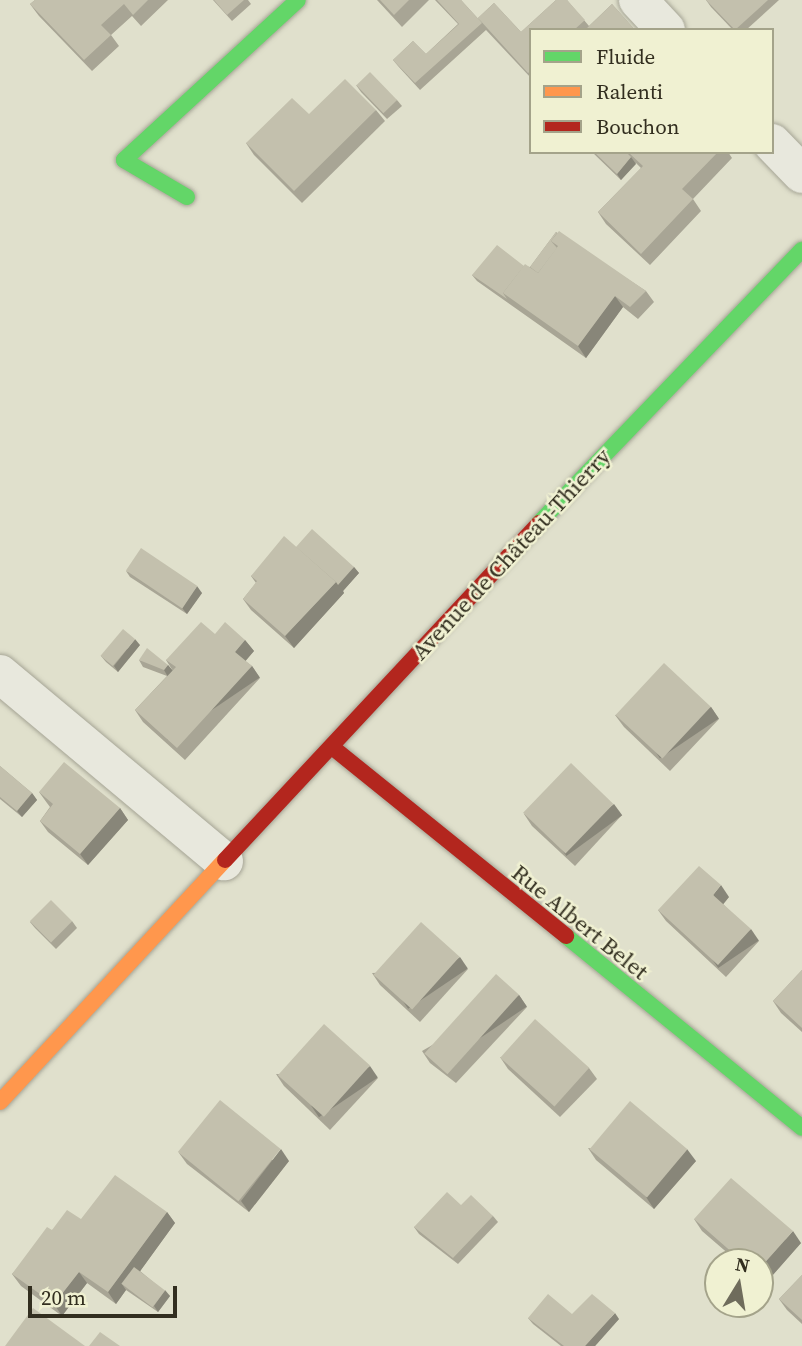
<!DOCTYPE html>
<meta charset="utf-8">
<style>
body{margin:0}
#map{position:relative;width:802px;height:1346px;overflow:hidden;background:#e0e0cc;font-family:"Source Serif 4",serif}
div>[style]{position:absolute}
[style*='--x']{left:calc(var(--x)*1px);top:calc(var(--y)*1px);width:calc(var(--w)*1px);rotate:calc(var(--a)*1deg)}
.roads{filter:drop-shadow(0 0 2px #a5a495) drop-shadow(0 0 2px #a5a495)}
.street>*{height:38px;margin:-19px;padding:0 19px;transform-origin:19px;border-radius:19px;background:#e8e8dd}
.fast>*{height:16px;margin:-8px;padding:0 8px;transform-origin:8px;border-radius:8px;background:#63d668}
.slow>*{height:16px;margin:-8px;padding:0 8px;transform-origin:8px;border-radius:8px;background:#ff974d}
.jam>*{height:16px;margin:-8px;padding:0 8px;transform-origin:8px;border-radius:8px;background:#b3261e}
.wall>*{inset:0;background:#a8a595}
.shaded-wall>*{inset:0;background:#888679;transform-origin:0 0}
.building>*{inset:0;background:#c3c0ad;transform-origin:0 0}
span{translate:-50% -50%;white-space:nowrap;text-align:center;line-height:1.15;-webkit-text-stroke:5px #f0f1d2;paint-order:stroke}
.street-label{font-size:23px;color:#322e1f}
.legend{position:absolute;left:529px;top:28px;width:245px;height:126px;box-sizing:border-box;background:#f0f1d2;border:2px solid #a4a38a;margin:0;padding:9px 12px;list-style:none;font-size:21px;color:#322e1f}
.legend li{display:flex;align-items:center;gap:14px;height:35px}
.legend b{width:35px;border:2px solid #a4a38a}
.north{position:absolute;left:704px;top:1248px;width:70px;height:70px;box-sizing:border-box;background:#f0f1d2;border:2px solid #a4a38a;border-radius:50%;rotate:11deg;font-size:19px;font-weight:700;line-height:28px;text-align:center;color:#322e1f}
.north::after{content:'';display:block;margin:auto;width:24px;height:32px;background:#6f6c5c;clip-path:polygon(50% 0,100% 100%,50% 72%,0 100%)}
.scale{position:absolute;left:28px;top:1286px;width:149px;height:32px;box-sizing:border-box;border:4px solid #322e1f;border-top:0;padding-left:9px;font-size:21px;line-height:24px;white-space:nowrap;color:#322e1f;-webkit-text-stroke:5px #f0f1d2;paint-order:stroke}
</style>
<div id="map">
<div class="roads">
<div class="street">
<div style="--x:638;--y:0;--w:41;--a:47"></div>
<div style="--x:772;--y:143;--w:43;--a:45.9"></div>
<div style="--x:0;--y:674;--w:292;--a:39.9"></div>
</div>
<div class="fast">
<div style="--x:187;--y:197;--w:73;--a:-149.6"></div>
<div style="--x:124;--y:160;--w:236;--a:-42.6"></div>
<div style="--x:539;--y:523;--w:379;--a:-46.1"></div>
<div style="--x:566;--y:936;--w:304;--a:39.1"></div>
</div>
<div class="slow">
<div style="--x:0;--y:1102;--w:330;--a:-47.1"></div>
</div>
<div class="jam">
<div style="--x:332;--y:747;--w:301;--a:38.9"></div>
<div style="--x:225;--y:860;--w:461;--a:-47"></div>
</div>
</div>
<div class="wall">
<div style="clip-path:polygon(35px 0,168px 0,141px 26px,132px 16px,111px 35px,119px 46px,92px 71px,39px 16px,30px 4px)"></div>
<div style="clip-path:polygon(213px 0,248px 0,251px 4px,232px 21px)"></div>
<div style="clip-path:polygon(377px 0,429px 0,402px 27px)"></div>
<div style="clip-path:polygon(435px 0,461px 0,482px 23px,478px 18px,494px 3px,521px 32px,556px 0,567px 0,589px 26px,612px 4px,635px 30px,531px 30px,531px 78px,486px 30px,420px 90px,398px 66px,393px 60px,413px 41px,426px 54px,458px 24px)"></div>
<div style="clip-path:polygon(706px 0,779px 0,746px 30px,733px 30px,711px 7px)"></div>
<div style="clip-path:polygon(356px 85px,397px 100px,402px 106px,387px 119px,361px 92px)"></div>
<div style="clip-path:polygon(376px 110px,385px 121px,302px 203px,254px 155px,246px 143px)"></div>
<div style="clip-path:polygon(592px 152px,728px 152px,732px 158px,693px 199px,701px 211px,650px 265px,606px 224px,598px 212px,641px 168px,636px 163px,621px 180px)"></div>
<div style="clip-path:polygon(556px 232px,646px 291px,654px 302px,638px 319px,623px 307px,586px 358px,477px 281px,472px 275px,524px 266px,530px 267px)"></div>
<div style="clip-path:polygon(296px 547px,354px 567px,359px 573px,343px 591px,344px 593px,294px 648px,251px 610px,243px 599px,256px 583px,251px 576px)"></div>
<div style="clip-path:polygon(126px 571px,202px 593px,187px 614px,130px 577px)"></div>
<div style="clip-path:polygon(215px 634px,245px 640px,254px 651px,245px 661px,252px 666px,260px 678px,185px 760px,143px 722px,135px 710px,167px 676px,143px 667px,139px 660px,168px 665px,173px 671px,166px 660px)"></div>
<div style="clip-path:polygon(140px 645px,118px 672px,106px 662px,101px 656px)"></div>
<div style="clip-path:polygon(711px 707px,719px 719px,670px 771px,624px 727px,615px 715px)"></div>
<div style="clip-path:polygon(0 766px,32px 793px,37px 800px,22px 817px,0 799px)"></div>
<div style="clip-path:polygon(39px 792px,120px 808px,128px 820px,88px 865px,48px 832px,40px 821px,50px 807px,47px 803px)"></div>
<div style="clip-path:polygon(524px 814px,622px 815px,575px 866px,532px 826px)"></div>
<div style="clip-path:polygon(729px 897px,723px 904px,759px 941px,726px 977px,666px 921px,658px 910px)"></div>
<div style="clip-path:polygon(72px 921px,77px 928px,56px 949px,35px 928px,30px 922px)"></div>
<div style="clip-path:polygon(468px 969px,420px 1022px,380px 985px,372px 973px)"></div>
<div style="clip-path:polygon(802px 970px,802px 1032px,781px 1013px,773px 1001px)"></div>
<div style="clip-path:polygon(519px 995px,527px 1007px,456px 1083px,430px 1063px,422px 1051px)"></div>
<div style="clip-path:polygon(500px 1057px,589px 1068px,597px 1079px,560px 1117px,508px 1069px)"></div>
<div style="clip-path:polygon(276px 1074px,378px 1078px,330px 1130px,284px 1086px)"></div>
<div style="clip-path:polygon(588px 1148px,696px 1161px,654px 1209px,596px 1160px)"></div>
<div style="clip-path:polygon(179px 1153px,289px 1161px,249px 1212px,187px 1164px)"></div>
<div style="clip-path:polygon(461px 1205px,493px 1216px,498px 1222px,458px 1264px,419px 1234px,414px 1227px)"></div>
<div style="clip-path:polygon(167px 1212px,175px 1223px,140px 1271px,170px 1296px,158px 1312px,126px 1290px,116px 1304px,87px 1283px,62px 1316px,21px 1286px,12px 1274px,52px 1230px,81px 1219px)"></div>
<div style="clip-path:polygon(694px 1219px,801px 1243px,764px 1285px,760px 1282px,760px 1262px,738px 1262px,702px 1231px)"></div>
<div style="clip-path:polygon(802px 1275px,802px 1324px,787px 1310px,779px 1299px)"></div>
<div style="clip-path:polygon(572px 1314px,619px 1319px,595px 1346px,561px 1346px,533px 1324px,528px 1318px)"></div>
</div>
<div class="shaded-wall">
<div style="clip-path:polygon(631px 157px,636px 164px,621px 180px,617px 174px)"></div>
<div style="clip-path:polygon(615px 296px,623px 307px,586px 358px,578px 346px)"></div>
<div style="clip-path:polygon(354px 567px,359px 573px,343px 591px,344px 593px,294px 648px,285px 636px,336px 582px)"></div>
<div style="clip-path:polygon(197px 586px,202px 593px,187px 614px,182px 608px)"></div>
<div style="clip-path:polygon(135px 639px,140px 645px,118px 672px,114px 666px)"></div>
<div style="clip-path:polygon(245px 640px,254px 651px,243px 664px,235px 652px)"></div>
<div style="clip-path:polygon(168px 665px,173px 671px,168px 677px,164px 670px)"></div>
<div style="left:252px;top:666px;width:14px;height:111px;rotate:56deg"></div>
<div style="left:711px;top:707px;width:14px;height:71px;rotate:56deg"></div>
<div style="clip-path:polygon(32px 793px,37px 800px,22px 817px,17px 811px)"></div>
<div style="left:614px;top:804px;width:14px;height:69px;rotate:54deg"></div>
<div style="clip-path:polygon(120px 808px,128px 820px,88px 865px,80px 854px)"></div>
<div style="clip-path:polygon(721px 885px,729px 897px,721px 907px,713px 895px)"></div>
<div style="left:751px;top:929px;width:14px;height:49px;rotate:56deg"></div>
<div style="left:460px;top:957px;width:14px;height:72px;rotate:56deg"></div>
<div style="left:519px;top:995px;width:14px;height:105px;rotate:56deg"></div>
<div style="left:370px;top:1066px;width:14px;height:71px;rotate:56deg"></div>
<div style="clip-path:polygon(281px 1149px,289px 1161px,249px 1212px,241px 1201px)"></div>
<div style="clip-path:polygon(687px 1149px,696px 1161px,654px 1209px,646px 1197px)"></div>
<div style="clip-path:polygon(167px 1212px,175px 1223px,128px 1288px,122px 1284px,126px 1290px,116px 1304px,108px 1292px)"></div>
<div style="clip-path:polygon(793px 1231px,801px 1243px,764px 1285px,760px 1280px,760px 1268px)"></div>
<div style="clip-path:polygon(79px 1272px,87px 1283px,62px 1316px,54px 1304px)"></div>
<div style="clip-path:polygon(165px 1290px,170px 1296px,158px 1312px,154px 1306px)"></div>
<div style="clip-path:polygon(615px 1313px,619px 1319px,595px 1346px,585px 1346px)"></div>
</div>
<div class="building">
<div style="clip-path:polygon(35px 0,148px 0,133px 15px,124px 4px,101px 25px,111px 35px,84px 60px,30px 4px)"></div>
<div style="clip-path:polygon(214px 0,244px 0,227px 15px)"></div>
<div style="clip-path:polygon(380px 0,409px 0,394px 15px)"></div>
<div style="clip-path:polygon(437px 0,461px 0,482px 23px,415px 83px,393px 60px,413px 41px,426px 54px,459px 24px)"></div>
<div style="clip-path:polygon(556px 0,567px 0,585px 20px,574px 30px,531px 30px,531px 71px,528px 73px,478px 18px,494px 3px,521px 32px)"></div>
<div style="clip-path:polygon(706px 0,768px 0,735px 30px)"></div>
<div style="clip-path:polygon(612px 4px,635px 30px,585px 30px)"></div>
<div style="left:370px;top:72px;width:39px;height:19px;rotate:46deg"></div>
<div style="clip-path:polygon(345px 79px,376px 110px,294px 191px,246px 143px,292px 98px,309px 114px)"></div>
<div style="clip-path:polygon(594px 152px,626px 152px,631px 157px,617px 174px)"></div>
<div style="clip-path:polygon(628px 152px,718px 152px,682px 189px,693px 199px,641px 254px,598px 212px,643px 166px)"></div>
<div style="clip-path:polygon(559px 231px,646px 291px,630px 307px,615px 296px,578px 346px,503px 293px,525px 264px,538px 273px,558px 246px,551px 241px)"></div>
<div style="clip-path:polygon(556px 232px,557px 233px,551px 241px,557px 248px,538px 273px,530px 267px)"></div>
<div style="clip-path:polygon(497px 245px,524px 266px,503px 293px,507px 299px,472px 275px)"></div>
<div style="clip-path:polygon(312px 529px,354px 567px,338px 585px,336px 582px,296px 547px)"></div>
<div style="clip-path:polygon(284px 536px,336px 582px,285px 636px,243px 599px,257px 581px,251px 576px)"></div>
<div style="left:141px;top:548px;width:68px;height:27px;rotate:34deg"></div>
<div style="clip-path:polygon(201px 622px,215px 634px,225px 622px,245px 640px,235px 652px,252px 666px,177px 748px,135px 710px,176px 667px,166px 660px)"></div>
<div style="left:123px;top:629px;width:16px;height:35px;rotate:40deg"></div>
<div style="clip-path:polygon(147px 648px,168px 665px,164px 670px,139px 660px)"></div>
<div style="left:664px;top:663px;width:64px;height:71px;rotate:43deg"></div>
<div style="clip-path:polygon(64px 762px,120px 808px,80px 854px,40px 821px,53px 804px,39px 792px)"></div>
<div style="left:571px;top:763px;width:59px;height:69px;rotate:44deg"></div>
<div style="clip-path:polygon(0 766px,32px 793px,17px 811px,0 797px)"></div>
<div style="clip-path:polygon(699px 866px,721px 885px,713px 895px,751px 929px,718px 965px,658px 910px)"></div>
<div style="left:51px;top:900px;width:30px;height:30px;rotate:45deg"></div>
<div style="left:421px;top:922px;width:52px;height:71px;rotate:42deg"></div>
<div style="clip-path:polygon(802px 970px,802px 1028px,773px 1001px)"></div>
<div style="left:496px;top:974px;width:31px;height:107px;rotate:42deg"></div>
<div style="left:535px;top:1019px;width:73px;height:52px;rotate:42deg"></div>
<div style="left:324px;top:1024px;width:62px;height:69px;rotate:42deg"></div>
<div style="left:220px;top:1100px;width:78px;height:67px;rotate:39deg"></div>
<div style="left:630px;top:1101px;width:75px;height:63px;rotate:40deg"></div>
<div style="clip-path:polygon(115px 1175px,167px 1212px,108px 1292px,79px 1272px,54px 1304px,12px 1274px,47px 1227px,52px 1230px,67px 1210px,81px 1219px)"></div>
<div style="clip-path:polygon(731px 1178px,793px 1231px,760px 1268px,760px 1262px,743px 1262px,694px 1219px)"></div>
<div style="clip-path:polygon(447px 1192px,461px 1205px,471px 1195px,493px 1216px,453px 1258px,414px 1227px)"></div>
<div style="left:134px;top:1267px;width:39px;height:21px;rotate:37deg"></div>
<div style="clip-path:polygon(802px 1275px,802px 1320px,779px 1299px)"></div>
<div style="clip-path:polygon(548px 1294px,572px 1314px,592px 1294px,615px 1313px,585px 1346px,564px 1346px,528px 1318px)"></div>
<div style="clip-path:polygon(33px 1308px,85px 1346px,5px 1346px)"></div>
<div style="clip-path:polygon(100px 1332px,120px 1346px,89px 1346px)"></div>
</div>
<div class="street-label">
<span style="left:511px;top:554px;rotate:-47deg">Avenue de Château-Thierry</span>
<span style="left:580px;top:922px;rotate:39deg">Rue Albert Belet</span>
</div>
<ul class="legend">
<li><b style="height:9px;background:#63d668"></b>Fluide</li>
<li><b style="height:9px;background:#ff974d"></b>Ralenti</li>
<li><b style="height:9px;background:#b3261e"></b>Bouchon</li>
</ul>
<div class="north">N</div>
<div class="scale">20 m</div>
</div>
